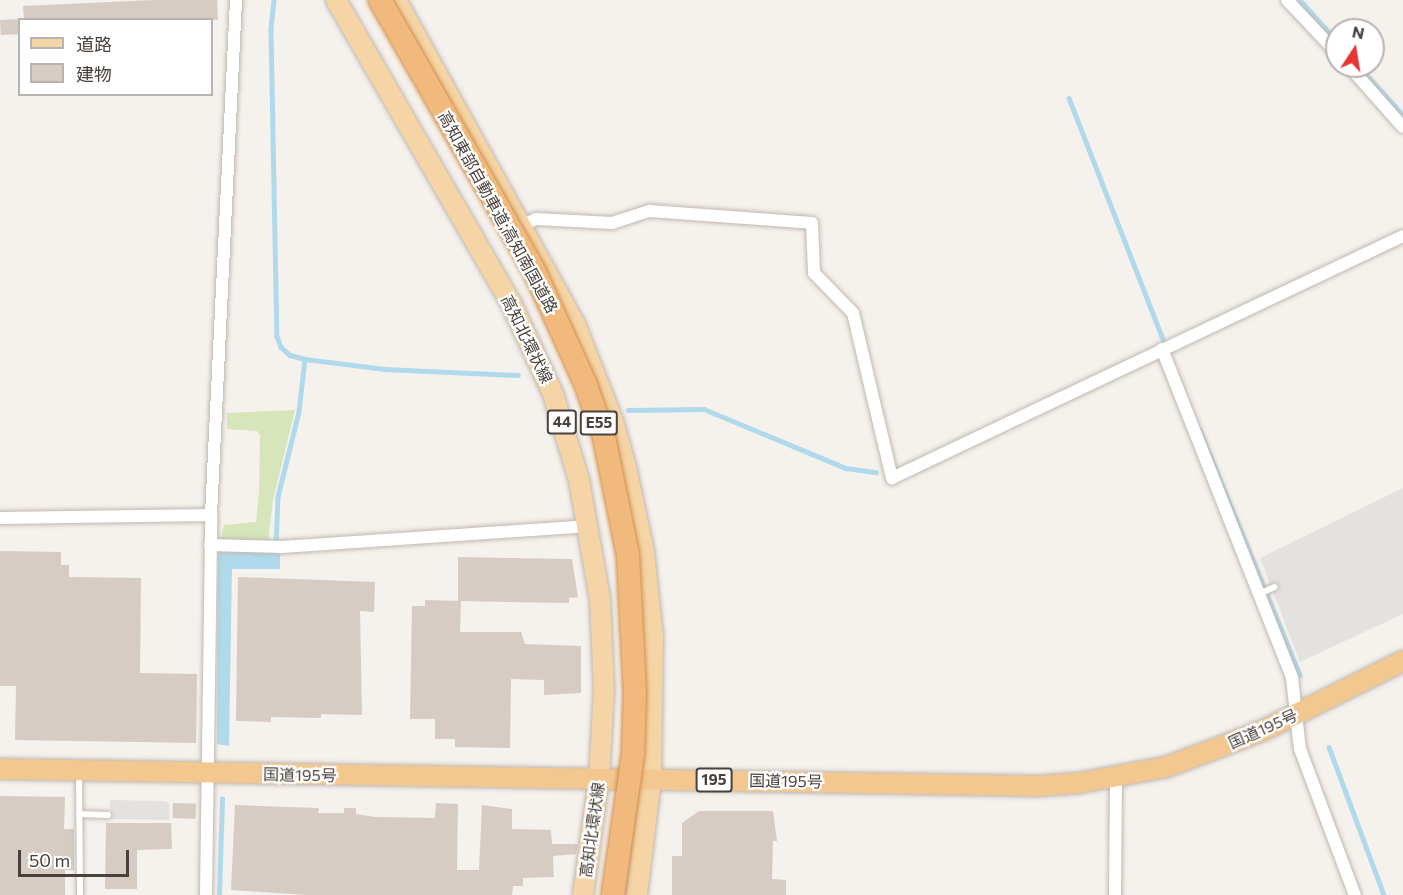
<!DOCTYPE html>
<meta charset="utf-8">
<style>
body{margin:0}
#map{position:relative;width:1403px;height:895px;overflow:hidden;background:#f5f1ed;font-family:Commissioner,"Noto Sans JP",sans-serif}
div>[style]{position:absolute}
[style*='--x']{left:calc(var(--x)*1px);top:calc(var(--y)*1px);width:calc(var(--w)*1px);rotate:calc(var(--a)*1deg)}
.green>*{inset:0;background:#d7e5ba}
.parking>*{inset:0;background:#e4e2e0}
.water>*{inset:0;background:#b0daeb}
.stream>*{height:4.5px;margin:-2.25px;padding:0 2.25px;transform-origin:2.25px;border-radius:2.25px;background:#b0daeb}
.building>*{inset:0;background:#d6ccc3;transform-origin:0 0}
.roads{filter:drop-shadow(0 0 2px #c0b8b0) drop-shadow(0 0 2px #c0b8b0)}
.service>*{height:6px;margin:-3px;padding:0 3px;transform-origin:3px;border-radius:3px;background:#fff}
.minor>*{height:12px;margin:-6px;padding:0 6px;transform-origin:6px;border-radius:6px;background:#fff}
.primary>*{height:20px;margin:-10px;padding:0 10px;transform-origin:10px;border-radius:10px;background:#f5d4a5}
.trunk>*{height:20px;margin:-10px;padding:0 10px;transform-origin:10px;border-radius:10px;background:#f3c790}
.bridges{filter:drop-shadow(0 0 2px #d08e4c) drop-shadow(0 0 2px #d08e4c)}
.motorway-bridge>*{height:22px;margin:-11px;padding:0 11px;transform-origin:11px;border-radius:11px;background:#f1ba7c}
span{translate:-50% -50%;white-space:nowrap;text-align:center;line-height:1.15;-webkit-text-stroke:4.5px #fff;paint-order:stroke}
.shield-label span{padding:2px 4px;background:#fff;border:2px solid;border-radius:4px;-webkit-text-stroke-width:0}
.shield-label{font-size:15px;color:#49413b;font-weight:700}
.street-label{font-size:16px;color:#49413b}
.legend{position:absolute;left:18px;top:18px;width:195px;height:78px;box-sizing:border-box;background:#fff;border:2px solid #b6b3b1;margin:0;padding:8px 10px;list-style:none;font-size:18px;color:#49413b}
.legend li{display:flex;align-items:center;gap:12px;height:30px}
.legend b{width:30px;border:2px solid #b6b3b1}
.north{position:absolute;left:1325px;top:18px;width:60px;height:60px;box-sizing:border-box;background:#fff;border:2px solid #b6b3b1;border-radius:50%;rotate:12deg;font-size:16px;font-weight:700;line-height:24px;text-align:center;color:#49413b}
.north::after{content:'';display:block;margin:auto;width:21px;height:27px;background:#e63532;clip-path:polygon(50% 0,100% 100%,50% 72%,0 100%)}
.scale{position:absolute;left:18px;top:850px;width:111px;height:27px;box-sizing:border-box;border:3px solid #49413b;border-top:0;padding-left:8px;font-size:18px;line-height:21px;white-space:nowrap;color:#49413b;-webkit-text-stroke:4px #fff;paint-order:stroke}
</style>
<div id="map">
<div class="green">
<div style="clip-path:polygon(295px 410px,273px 500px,268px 542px,221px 539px,224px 525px,256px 522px,259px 492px,260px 435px,257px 431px,227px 429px,227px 413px)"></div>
</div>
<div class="parking">
<div style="clip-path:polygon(1403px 488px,1403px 614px,1300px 662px,1260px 558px)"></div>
<div style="clip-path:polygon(110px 800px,164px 801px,169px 803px,170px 820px,110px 819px)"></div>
</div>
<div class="water">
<div style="clip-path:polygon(222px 549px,280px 552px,280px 569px,232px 569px,229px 746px,217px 744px,218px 556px)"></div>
</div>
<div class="stream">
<div style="--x:274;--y:0;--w:30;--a:96"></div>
<div style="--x:271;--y:30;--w:306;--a:88.9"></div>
<div style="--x:277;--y:336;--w:12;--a:70"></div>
<div style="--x:281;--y:347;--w:12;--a:42"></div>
<div style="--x:290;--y:355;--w:16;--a:15"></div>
<div style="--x:305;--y:359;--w:53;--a:96.5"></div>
<div style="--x:299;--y:412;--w:88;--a:103.9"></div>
<div style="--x:278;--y:497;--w:50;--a:92.3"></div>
<div style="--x:1300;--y:0;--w:55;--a:47.9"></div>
<div style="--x:1359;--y:66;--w:66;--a:48.1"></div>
<div style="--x:1069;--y:98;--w:267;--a:68.7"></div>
<div style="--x:305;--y:359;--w:80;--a:7.2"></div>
<div style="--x:384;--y:369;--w:134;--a:2.6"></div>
<div style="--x:628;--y:410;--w:76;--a:-0.8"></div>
<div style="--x:704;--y:409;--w:154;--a:22.6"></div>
<div style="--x:846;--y:468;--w:30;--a:8"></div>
<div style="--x:1200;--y:430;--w:265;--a:67.8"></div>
<div style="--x:1329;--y:747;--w:158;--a:69.6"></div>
<div style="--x:219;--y:895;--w:96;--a:-88.2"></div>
</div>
<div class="building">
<div style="clip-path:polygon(154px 0,217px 0,218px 20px,24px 20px,23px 6px)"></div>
<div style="left:0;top:20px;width:20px;height:15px;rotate:-3deg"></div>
<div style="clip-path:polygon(0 551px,61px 552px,61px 565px,69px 565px,69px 577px,141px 578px,140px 673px,197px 674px,196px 743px,15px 740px,16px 686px,0 686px)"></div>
<div style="clip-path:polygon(458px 557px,572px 559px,578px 597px,569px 598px,569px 603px,458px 601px)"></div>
<div style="clip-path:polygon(238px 577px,375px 582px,374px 612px,360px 611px,362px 715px,321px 714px,321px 718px,271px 717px,271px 722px,236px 721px)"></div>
<div style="clip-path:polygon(425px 600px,461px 601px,460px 632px,521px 632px,525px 644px,581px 646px,581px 693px,544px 695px,544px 680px,511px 679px,510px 748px,455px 747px,455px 739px,435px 739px,435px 719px,410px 719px,412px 606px,425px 606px)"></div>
<div style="clip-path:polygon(0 796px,65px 797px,64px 829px,74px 829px,74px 870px,65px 870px,65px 895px,0 895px)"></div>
<div style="left:173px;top:803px;width:23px;height:15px;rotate:2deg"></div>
<div style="clip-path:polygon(436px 803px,458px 804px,457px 870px,479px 870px,482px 805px,512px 809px,512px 829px,551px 830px,552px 844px,578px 844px,576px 854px,553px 856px,554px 877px,523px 878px,523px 886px,513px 886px,512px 895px,307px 895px,231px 890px,235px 805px,319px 808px,318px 813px,344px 813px,344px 808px,356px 808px,356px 814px,375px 817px,435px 818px)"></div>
<div style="clip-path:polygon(699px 811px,773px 811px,777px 841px,773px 841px,772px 879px,786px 880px,786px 895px,672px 895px,672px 856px,682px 856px,682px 823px)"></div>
<div style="clip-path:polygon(106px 823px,171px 823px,172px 849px,137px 850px,137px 889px,105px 889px)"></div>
</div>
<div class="roads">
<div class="service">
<div style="--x:1259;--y:594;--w:17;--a:-24"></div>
<div style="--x:79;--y:774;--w:121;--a:89.5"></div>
<div style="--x:79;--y:814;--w:29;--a:2"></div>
</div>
<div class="minor">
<div style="--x:1287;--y:0;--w:73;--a:46.7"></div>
<div style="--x:1349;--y:66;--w:81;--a:48.5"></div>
<div style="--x:523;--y:225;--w:14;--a:-25"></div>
<div style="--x:536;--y:219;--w:76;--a:3"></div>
<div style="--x:612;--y:223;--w:40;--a:-18"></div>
<div style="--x:650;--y:211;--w:162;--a:4.2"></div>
<div style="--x:812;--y:223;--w:50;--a:87.7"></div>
<div style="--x:814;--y:273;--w:56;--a:45.7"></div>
<div style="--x:853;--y:313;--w:170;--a:76.7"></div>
<div style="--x:892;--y:478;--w:565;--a:-25.34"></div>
<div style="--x:1162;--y:349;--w:354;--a:68.4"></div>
<div style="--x:1292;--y:678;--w:71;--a:83.6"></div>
<div style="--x:1300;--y:749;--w:156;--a:69.4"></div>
<div style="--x:0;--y:518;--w:211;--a:-0.8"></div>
<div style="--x:210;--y:545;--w:72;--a:1.6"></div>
<div style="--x:282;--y:547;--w:294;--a:-3.9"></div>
<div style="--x:575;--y:527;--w:16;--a:-15"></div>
<div style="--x:206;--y:895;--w:380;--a:-89.2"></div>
<div style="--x:211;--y:515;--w:516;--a:-87.22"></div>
<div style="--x:1115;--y:895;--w:118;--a:-89.5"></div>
</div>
<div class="primary">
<div style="--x:336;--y:0;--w:350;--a:60"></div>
<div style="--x:511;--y:303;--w:100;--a:65.2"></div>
<div style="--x:553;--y:394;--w:90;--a:73.2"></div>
<div style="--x:579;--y:480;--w:121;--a:80"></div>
<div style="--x:600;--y:599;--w:90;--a:87.5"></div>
<div style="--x:604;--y:689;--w:89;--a:93.2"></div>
<div style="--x:599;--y:778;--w:118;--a:97.8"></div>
<div style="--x:396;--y:0;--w:370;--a:61.1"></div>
<div style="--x:575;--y:324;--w:104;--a:68.6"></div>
<div style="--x:613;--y:421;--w:48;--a:74.2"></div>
<div style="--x:626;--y:467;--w:87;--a:78"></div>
<div style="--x:644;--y:552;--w:85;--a:84"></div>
<div style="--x:653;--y:637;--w:142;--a:90.8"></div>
<div style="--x:651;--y:779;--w:117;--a:96.9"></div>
</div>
<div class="trunk">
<div style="--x:0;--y:769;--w:1037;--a:0.94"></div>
<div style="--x:1037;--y:786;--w:42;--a:-4.1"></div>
<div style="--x:1079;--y:783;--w:88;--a:-10.4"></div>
<div style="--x:1166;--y:767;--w:58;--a:-20.3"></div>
<div style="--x:1220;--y:747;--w:49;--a:-21.4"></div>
<div style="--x:1266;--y:729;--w:153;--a:-26.4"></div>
</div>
</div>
<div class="bridges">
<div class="motorway-bridge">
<div style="--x:380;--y:0;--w:311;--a:60.3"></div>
<div style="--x:534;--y:270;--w:126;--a:65.7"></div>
<div style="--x:586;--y:385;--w:55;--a:70.9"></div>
<div style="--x:604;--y:437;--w:120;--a:78.5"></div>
<div style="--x:628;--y:555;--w:137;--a:87.1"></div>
<div style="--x:635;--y:692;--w:62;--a:91.8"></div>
<div style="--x:633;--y:754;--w:142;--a:98.1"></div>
</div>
</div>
<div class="shield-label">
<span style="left:562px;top:422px">44</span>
<span style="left:599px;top:423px">E55</span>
<span style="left:714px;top:780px">195</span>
</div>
<div class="street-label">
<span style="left:498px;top:212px;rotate:61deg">高知東部自動車道;高知南国道路</span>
<span style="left:527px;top:339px;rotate:64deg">高知北環状線</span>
<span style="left:1263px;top:729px;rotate:-24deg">国道195号</span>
<span style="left:300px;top:775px;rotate:1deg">国道195号</span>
<span style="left:786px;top:781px;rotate:1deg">国道195号</span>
<span style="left:592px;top:830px;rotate:-82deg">高知北環状線</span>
</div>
<ul class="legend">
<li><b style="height:8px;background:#f5d4a5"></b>道路</li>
<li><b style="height:16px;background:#d6ccc3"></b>建物</li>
</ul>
<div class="north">N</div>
<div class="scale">50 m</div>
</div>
